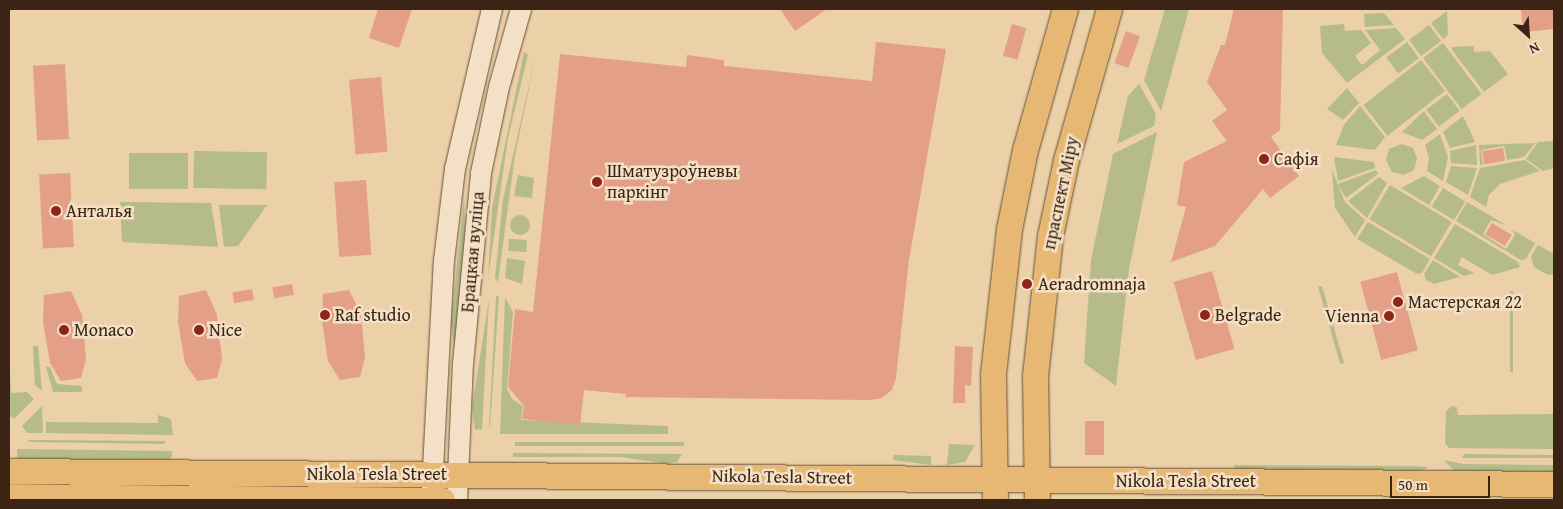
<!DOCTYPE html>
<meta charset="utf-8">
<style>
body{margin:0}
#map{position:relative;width:1563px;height:509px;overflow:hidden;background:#ecd0a7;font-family:"Gentium Book Plus",serif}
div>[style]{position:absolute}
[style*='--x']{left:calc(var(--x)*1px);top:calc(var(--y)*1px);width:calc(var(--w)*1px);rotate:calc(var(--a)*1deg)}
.green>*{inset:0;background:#b5bc89;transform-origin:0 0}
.round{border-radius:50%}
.building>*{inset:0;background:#e49f89;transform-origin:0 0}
.roads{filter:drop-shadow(0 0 1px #674f38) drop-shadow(0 0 1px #674f38)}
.minor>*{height:20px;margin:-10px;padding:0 10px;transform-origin:10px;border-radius:10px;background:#f3e0c6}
.major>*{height:25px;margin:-12.5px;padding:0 12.5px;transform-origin:12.5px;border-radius:12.5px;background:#e6b874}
.dots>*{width:14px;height:14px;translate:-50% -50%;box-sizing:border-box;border:2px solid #f3e0c6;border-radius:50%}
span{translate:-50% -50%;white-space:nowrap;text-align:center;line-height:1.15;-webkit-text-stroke:5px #f3e0c6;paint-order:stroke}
.poi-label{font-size:18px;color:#3b2413}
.left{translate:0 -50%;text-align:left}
.right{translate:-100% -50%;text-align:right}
.street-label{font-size:18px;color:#3b2413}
.frame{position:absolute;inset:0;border:10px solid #3b2413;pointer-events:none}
.north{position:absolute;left:1503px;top:10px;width:50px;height:50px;-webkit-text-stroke:4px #f3e0c6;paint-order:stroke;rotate:154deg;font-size:14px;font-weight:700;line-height:20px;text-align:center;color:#3b2413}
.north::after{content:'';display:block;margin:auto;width:18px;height:22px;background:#3b2413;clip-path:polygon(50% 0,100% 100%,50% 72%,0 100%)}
.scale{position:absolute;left:1390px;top:476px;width:100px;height:22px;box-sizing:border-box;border:2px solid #3b2413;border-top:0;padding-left:6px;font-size:15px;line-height:18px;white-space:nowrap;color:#3b2413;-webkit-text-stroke:4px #f3e0c6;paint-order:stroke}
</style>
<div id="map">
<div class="green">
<div style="clip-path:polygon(1165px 9px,1189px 9px,1161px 111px,1144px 80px)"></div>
<div style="clip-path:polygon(1447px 11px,1448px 35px,1443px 39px,1431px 23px)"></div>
<div style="clip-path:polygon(1384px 13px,1394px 25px,1365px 27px,1364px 14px)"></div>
<div style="clip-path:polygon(1344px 24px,1345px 31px,1361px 30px,1371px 43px,1355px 56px,1362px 65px,1380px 50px,1365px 30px,1396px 28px,1405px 39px,1347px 83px,1322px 53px,1320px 26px)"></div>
<div style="left:1429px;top:25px;width:20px;height:25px;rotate:53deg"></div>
<div style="left:1407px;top:42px;width:20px;height:26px;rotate:53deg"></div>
<div style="left:1443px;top:43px;width:64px;height:25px;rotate:53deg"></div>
<div style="clip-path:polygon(1474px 46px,1474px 52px,1490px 51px,1508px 74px,1484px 92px,1452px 50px,1452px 47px)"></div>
<div style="clip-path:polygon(524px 52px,528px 55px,508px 138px,488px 278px,492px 208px)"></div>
<div style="clip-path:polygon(536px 55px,515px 155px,498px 282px,495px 278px,503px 199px)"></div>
<div style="left:1421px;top:60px;width:39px;height:73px;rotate:52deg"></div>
<div style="clip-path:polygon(1139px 84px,1156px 114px,1154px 126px,1117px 144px,1128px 96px)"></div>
<div style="clip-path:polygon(1347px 88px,1359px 103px,1343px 120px,1327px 109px)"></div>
<div style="left:1447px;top:94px;width:21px;height:26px;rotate:53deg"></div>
<div style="clip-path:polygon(1360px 106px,1385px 137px,1375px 150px,1336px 145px,1344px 125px)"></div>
<div style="clip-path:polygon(1424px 111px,1437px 129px,1422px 140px,1402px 132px)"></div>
<div style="clip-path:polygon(1463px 116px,1475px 142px,1450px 148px,1443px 132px)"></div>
<div style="clip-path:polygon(1157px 132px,1129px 269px,1116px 386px,1084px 363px,1091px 260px,1113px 154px)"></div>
<div style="clip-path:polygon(1440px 134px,1448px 157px,1443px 181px,1427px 171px,1429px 158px,1425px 145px)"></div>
<div style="clip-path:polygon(1554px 141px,1554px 168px,1543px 171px,1526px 159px,1538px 142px)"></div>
<div style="clip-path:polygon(1535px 143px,1524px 157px,1507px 160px,1504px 146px,1481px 150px,1483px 164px,1480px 165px,1479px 145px)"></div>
<div style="clip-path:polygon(1402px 144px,1413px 148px,1417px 159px,1414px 170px,1404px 175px,1392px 172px,1386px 160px,1389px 149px)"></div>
<div style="clip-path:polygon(1476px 145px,1477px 165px,1451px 163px,1450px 151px)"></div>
<div style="left:194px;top:151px;width:73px;height:37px;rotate:1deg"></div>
<div style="left:129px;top:153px;width:59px;height:36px"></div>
<div style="clip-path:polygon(1334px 157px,1374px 162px,1375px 168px,1338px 181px)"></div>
<div style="clip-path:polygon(1525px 160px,1540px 171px,1500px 184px,1489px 195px,1486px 207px,1470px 197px,1480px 168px)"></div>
<div style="clip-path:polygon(1451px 166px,1477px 168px,1468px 195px,1446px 182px)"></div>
<div style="clip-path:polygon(1332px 170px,1345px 202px,1365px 220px,1355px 237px,1335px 208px)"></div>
<div style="clip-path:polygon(1376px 170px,1378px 174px,1346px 198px,1338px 184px)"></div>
<div style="clip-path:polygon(518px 175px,534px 178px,532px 198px,514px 196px)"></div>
<div style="clip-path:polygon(1424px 176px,1440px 186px,1429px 205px,1401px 188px)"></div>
<div style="clip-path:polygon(1379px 177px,1387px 183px,1367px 218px,1348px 201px)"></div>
<div style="left:1390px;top:185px;width:72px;height:40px;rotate:31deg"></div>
<div style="left:1443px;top:188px;width:26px;height:22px;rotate:31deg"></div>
<div style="clip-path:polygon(464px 198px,466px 241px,455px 359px,451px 321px)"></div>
<div style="clip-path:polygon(120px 202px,211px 203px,218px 247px,122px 242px)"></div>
<div style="clip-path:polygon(1467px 202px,1506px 225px,1491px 220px,1483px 234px,1506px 249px,1515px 235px,1513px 230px,1535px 243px,1526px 259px,1521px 260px,1456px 221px)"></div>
<div style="clip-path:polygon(219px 205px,267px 205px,238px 246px,224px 247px)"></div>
<div class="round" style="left:510px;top:215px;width:20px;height:20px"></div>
<div style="clip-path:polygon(1368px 222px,1430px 259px,1422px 273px,1417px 274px,1357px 239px)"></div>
<div style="clip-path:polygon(1455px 224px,1518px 262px,1520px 267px,1492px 275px,1462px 257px,1458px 265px,1474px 273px,1464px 276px,1434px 258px)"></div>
<div style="left:509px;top:239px;width:18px;height:12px;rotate:3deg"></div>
<div style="clip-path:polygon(1538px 245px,1554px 254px,1554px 274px,1548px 275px,1534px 267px,1531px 256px)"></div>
<div style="clip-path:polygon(507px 258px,525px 261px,522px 284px,505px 278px)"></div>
<div style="clip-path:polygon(1433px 260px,1460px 277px,1434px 284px,1426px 280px,1424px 274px)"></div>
<div style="left:1322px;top:286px;width:80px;height:4px;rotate:74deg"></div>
<div style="left:1510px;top:291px;width:3px;height:81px"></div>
<div style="clip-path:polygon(496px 296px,499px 296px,490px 427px,489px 426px)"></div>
<div style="clip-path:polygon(505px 297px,513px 312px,507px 389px,512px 399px,523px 406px,521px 420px,668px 426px,668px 434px,500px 434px)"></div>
<div style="clip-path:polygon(489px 299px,482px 429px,475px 430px,472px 408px)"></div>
<div style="clip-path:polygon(33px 346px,38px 346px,42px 391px,35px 385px)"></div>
<div style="clip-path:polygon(9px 349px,11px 393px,27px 392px,34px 399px,14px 419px,9px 415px)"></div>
<div style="clip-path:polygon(46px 367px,50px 367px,57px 384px,82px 386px,82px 392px,53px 392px)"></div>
<div style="clip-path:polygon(42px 406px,43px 433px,27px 433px,22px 426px)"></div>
<div style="clip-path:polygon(1451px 406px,1457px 407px,1458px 415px,1554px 414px,1554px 449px,1449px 448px,1445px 443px,1446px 412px)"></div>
<div style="clip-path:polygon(158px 415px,171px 419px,173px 435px,46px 433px,46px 422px,158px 423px)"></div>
<div style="clip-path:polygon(28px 440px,165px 441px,165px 444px,29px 442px)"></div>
<div style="left:515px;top:442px;width:169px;height:4px"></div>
<div style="clip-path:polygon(949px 444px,975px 445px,965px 462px,947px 465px)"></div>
<div style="clip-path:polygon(17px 449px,172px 451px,172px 456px,168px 461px,17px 460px)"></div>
<div style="clip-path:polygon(513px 453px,682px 454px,677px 462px,669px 464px,620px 457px,513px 457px)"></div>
<div style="clip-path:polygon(1464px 454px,1554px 455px,1554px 458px,1462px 458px)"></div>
<div style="clip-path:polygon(894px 455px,931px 456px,931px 465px,893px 460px)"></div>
<div style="clip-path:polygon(1444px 460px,1464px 464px,1554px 465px,1554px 472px,1454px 471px)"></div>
<div style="clip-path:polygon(1234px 465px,1416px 466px,1427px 467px,1423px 471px,1235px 471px)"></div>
</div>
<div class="building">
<div style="clip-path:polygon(378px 9px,412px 9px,399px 48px,369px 38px)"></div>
<div style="clip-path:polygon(780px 9px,827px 9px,795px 31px)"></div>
<div style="clip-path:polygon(1234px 9px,1283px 9px,1280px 130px,1271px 137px,1299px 176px,1270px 198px,1263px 189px,1215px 246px,1171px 262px,1186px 207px,1177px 205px,1184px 162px,1227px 141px,1212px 121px,1227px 110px,1207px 82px,1221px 45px,1225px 45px)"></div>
<div style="clip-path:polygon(1521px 9px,1554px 9px,1554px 29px,1523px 32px)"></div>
<div style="left:1012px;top:24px;width:15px;height:33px;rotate:16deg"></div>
<div style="left:1126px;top:31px;width:15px;height:34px;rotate:20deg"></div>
<div style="clip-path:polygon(876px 42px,946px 49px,909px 260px,896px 378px,892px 390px,882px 398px,869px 400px,625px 397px,626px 394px,584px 390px,580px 425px,522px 419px,524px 406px,508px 387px,515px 309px,533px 312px,560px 54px,686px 67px,687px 55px,724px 60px,724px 66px,872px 81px)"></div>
<div style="left:65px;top:64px;width:75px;height:32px;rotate:87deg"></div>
<div style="left:381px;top:77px;width:75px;height:32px;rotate:85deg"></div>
<div style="left:1503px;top:148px;width:13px;height:21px;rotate:81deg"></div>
<div style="left:70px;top:173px;width:74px;height:31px;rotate:87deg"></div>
<div style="left:366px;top:180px;width:75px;height:32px;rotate:86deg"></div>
<div style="left:1492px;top:223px;width:23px;height:13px;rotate:31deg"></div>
<div style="left:1212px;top:271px;width:81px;height:40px;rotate:74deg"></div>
<div style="left:1397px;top:272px;width:81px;height:38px;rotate:75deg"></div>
<div style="left:292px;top:284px;width:11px;height:20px;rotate:80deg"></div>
<div style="left:252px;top:289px;width:11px;height:20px;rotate:80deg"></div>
<div style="clip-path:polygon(206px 290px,217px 315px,222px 359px,217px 378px,197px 381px,185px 363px,178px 322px,179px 296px)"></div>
<div style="clip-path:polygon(349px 290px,361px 314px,365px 358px,360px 377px,340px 380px,328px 361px,322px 321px,323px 294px)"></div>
<div style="clip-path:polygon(71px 291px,82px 315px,86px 359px,81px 378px,61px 381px,50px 363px,43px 322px,44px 295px)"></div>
<div style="clip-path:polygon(955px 346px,973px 347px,971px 386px,965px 385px,965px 403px,953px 403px)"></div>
<div style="left:1085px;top:421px;width:19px;height:34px"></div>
</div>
<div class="roads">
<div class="minor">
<div style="--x:432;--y:488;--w:227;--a:-87"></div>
<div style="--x:444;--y:261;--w:93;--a:-83.2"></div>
<div style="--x:455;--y:169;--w:164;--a:-77"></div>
<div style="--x:457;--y:500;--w:136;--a:-87.5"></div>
<div style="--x:463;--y:364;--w:192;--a:-84.6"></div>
<div style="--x:481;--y:173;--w:88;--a:-78.2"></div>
<div style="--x:499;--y:87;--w:81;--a:-74.2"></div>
</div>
<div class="major">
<div style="--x:9;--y:471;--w:1545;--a:0.48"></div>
<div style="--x:9;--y:496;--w:433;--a:0.5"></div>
<div style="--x:995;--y:500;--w:126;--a:-90.9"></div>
<div style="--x:993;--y:374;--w:146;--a:-83.7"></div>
<div style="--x:1009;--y:229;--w:81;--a:-78.6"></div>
<div style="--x:1025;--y:150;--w:147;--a:-74.2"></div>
<div style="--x:1037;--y:500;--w:124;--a:-90.9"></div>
<div style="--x:1035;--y:376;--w:141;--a:-83.9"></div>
<div style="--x:1050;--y:236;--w:78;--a:-78.1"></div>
<div style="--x:1066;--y:160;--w:157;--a:-74.1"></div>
</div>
</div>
<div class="dots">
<div style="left:1264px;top:159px;background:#8f2418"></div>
<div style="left:597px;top:182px;background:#8f2418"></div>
<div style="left:56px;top:211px;background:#8f2418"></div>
<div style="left:1027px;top:284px;background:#8f2418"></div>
<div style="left:1398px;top:302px;background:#8f2418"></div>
<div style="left:325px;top:315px;background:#8f2418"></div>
<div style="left:1205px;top:315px;background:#8f2418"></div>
<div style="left:1389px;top:316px;background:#8f2418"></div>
<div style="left:64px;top:330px;background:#8f2418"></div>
<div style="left:199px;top:330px;background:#8f2418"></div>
</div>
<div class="poi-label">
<span class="left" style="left:1274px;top:159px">Сафія</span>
<span class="left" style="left:607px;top:182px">Шматузроўневы<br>паркінг</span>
<span class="left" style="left:66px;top:211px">Анталья</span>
<span class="left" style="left:1038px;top:284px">Aeradromnaja</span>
<span class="left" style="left:1408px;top:302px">Мастерская 22</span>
<span class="left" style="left:335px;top:315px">Raf studio</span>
<span class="left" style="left:1215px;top:315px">Belgrade</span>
<span class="right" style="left:1379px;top:316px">Vienna</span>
<span class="left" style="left:74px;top:330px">Monaco</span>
<span class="left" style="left:209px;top:330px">Nice</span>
</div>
<div class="street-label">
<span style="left:1061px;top:193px;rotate:-78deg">праспект Міру</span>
<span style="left:473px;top:252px;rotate:-85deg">Брацкая вуліца</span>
<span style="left:377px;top:474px">Nikola Tesla Street</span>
<span style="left:782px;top:477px;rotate:1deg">Nikola Tesla Street</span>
<span style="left:1186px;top:481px">Nikola Tesla Street</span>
</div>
<div class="frame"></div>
<div class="north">N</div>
<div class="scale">50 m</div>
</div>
